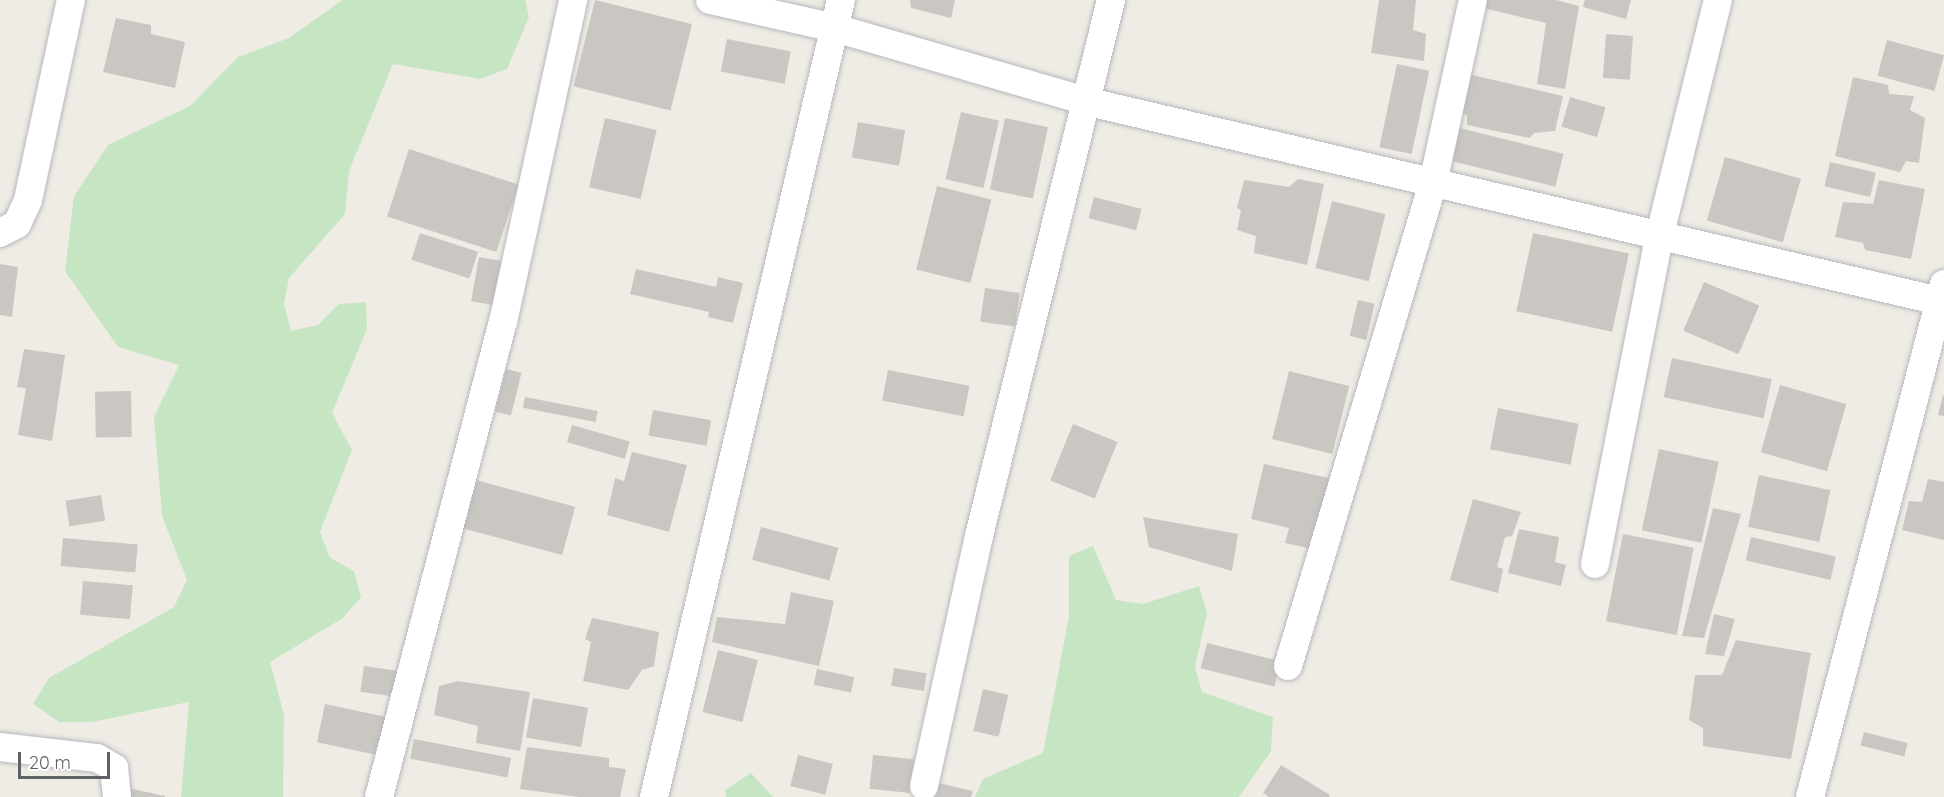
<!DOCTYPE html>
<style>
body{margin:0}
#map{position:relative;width:1944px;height:797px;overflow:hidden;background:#efece5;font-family:Quicksand,sans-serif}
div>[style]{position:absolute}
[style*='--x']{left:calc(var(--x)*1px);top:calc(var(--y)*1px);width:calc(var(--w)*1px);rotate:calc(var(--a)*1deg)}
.green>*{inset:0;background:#c6e6c3}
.building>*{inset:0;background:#cac7c3;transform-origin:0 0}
.roads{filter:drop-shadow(0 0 2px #b6b8bc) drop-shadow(0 0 2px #b6b8bc)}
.minor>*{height:28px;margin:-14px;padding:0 14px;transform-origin:14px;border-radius:14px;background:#fff}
span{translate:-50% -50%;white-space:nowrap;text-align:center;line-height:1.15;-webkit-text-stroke:4.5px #fff;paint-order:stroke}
.scale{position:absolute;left:18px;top:752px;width:92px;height:27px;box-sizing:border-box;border:3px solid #5d6266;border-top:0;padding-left:8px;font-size:18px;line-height:21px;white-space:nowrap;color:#5d6266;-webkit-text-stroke:4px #fff;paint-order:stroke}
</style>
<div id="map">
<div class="green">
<div style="clip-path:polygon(342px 0,525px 0,529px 17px,507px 69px,480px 79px,393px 64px,349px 171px,345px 214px,289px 278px,284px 304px,291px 331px,318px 325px,339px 304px,366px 302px,367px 329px,332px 413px,352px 450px,320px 532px,330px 558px,354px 571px,361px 597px,343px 618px,270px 662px,284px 715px,283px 797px,181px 797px,189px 702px,92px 722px,59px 722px,33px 704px,49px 678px,174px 607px,187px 580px,162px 516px,154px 417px,179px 365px,118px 347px,65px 271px,74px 196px,108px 145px,190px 106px,238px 57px,289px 38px)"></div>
<div style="clip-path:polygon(1093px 546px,1116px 600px,1143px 604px,1199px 586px,1207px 613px,1195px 667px,1202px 692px,1273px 717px,1271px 751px,1239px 797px,975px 797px,983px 779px,1043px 753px,1069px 616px,1069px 556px)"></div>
<div style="clip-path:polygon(751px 773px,773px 797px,726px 797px,725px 790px)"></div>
</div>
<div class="building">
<div style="left:595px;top:0;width:100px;height:89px;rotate:14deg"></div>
<div style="clip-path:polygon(910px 0,955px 0,951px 18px,911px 8px)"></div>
<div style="clip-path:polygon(1379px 0,1416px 0,1413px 30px,1426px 34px,1424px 61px,1371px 53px)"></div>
<div style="clip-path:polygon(1471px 0,1556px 0,1579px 6px,1565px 89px,1537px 84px,1546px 23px,1470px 5px)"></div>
<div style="clip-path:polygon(1585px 0,1631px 0,1626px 19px,1583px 7px)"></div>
<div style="clip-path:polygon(116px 18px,151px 25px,151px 34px,185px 42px,175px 88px,103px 72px)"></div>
<div style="left:1606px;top:34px;width:27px;height:44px;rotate:4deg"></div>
<div style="left:727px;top:39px;width:65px;height:33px;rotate:11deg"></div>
<div style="left:1887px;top:40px;width:59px;height:37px;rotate:15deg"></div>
<div style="left:1397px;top:64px;width:33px;height:85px;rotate:12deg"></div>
<div style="clip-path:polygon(1451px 70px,1563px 96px,1555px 131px,1534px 133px,1530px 138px,1467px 125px,1467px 115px,1442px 106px)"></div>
<div style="clip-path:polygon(1853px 77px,1888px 85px,1889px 94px,1914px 96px,1910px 110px,1925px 118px,1919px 163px,1906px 161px,1900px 172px,1835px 156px)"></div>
<div style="left:1570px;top:97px;width:37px;height:31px;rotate:16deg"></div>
<div style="left:961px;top:112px;width:39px;height:69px;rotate:13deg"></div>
<div style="left:605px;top:118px;width:53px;height:71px;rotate:13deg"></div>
<div style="left:1005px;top:118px;width:44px;height:73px;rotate:12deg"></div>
<div style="left:858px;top:122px;width:48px;height:36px;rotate:10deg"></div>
<div style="left:1448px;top:125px;width:119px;height:34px;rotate:14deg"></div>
<div style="left:409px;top:149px;width:115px;height:71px;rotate:18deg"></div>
<div style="left:1725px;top:157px;width:79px;height:66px;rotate:16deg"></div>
<div style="left:1830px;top:162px;width:47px;height:25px;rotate:13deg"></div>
<div style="clip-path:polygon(1298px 179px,1324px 184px,1307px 265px,1254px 253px,1256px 236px,1237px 230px,1241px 210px,1237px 208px,1244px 180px,1289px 187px)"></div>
<div style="clip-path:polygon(1879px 180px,1925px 189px,1911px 259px,1865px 250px,1863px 243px,1835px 237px,1843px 202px,1873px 204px)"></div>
<div style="left:937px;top:186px;width:56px;height:86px;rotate:14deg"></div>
<div style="left:1094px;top:197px;width:49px;height:22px;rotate:14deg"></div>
<div style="left:1332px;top:201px;width:55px;height:69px;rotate:14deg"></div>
<div style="left:420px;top:233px;width:61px;height:28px;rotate:18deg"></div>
<div style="left:1533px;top:233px;width:98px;height:80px;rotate:12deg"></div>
<div style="left:479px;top:257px;width:23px;height:45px;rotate:10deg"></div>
<div style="clip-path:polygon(0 264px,18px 267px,12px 317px,0 315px)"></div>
<div style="clip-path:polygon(636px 269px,716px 287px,718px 277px,743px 283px,733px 323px,708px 317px,709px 312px,630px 294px)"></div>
<div style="left:1704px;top:282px;width:60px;height:53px;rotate:23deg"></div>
<div style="left:985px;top:288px;width:35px;height:34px;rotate:8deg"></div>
<div style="left:1358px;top:300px;width:17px;height:37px;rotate:13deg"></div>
<div style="clip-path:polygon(24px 349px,65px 355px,52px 441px,18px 435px,26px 388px,17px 387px)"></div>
<div style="left:1672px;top:358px;width:102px;height:40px;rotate:12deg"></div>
<div style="left:506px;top:369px;width:16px;height:44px;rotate:14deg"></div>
<div style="left:888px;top:370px;width:83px;height:31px;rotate:11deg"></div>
<div style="left:1289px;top:371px;width:62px;height:70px;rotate:14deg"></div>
<div style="left:1780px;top:385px;width:69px;height:70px;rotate:16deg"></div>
<div style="left:131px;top:391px;width:46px;height:36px;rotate:89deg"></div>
<div style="clip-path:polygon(1943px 395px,1944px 395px,1944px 416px,1938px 415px)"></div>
<div style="left:525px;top:397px;width:74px;height:11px;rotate:11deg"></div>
<div style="left:1498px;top:408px;width:82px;height:42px;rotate:11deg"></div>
<div style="left:653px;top:410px;width:59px;height:26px;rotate:10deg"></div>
<div style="left:1073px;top:424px;width:48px;height:61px;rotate:22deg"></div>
<div style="left:572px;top:425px;width:60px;height:18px;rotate:16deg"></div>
<div style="left:1659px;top:449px;width:61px;height:83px;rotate:12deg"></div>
<div style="clip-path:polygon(632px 452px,687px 465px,669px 532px,607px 515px,615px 478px,624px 481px)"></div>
<div style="clip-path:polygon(1264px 464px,1333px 479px,1317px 550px,1285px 543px,1289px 528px,1251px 519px)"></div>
<div style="left:1759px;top:475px;width:73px;height:53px;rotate:12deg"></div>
<div style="left:468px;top:478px;width:111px;height:50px;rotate:15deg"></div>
<div style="clip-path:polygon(1928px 479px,1944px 482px,1944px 540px,1902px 530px,1909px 501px,1922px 502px)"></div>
<div style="left:101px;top:495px;width:26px;height:36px;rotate:81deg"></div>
<div style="clip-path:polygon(1473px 499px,1521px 512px,1512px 536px,1505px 537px,1497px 567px,1503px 569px,1498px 593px,1450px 580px)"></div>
<div style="clip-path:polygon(1713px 508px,1741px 514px,1704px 638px,1682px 636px)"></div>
<div style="clip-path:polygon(1143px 517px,1238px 534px,1232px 571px,1149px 547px)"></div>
<div style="left:761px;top:527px;width:80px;height:34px;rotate:15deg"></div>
<div style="clip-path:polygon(1519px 529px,1559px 537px,1555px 562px,1566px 565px,1561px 586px,1508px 573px)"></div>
<div style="left:1623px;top:534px;width:72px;height:89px;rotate:11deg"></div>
<div style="left:1751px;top:537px;width:87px;height:24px;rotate:13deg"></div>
<div style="left:63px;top:538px;width:75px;height:28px;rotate:5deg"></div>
<div style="left:83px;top:581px;width:50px;height:34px;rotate:5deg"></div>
<div style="clip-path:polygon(791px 592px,834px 601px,819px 666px,712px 642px,717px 617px,785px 624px)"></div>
<div style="clip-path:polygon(1714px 614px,1735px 619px,1724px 656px,1705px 654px)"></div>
<div style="clip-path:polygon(592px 618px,659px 632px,654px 666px,642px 670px,628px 690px,583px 681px,591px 642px,585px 639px)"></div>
<div style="clip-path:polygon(1736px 640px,1811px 653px,1791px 759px,1703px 746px,1703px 728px,1689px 720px,1695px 675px,1722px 675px)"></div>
<div style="left:1207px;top:643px;width:76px;height:26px;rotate:14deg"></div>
<div style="left:718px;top:650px;width:41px;height:64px;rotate:14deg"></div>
<div style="left:364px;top:666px;width:37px;height:26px;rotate:8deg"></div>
<div style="left:894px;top:668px;width:33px;height:18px;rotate:9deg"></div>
<div style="left:817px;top:669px;width:38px;height:16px;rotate:12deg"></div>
<div style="clip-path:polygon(458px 681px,530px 692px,520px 751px,476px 743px,478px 726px,434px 715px,439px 686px)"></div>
<div style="left:983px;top:689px;width:26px;height:43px;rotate:13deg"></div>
<div style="left:533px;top:698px;width:56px;height:40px;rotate:10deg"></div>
<div style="left:325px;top:704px;width:64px;height:39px;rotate:12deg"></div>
<div style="left:1864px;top:732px;width:45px;height:14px;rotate:14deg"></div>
<div style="left:414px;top:739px;width:99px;height:20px;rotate:11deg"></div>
<div style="clip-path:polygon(527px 747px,609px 758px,609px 767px,626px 769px,620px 797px,579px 797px,520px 789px)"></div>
<div style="left:798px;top:755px;width:36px;height:32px;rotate:14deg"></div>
<div style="left:873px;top:755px;width:41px;height:34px;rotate:6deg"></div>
<div style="clip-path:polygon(1281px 765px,1330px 795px,1329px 797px,1269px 797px,1263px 793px)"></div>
<div style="clip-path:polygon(938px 783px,973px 791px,971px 797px,935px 797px)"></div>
<div style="clip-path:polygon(128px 788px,165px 796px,165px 797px,126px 797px)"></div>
</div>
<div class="roads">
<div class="minor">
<div style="--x:710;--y:0;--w:128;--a:12.6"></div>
<div style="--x:835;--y:28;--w:265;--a:16.2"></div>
<div style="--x:1089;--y:102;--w:878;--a:13.17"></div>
<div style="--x:0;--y:233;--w:19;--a:-28"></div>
<div style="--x:17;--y:224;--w:26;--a:-65"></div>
<div style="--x:28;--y:200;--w:205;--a:-77.9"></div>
<div style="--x:1595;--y:564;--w:336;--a:-78.9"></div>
<div style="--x:1660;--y:234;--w:241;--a:-76.1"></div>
<div style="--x:1288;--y:666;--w:504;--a:-73.29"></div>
<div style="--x:1433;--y:183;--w:187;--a:-77.7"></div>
<div style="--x:0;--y:747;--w:98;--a:6.5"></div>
<div style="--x:97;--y:758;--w:20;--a:30"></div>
<div style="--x:114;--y:768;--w:29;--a:84"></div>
<div style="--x:924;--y:786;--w:256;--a:-77.6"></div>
<div style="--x:979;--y:536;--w:552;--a:-76.17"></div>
<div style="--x:379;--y:797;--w:491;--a:-75.4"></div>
<div style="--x:503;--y:322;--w:330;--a:-77.7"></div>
<div style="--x:654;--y:797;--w:819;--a:-76.8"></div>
<div style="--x:1810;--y:797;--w:530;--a:-75.36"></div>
</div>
</div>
<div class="scale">20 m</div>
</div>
